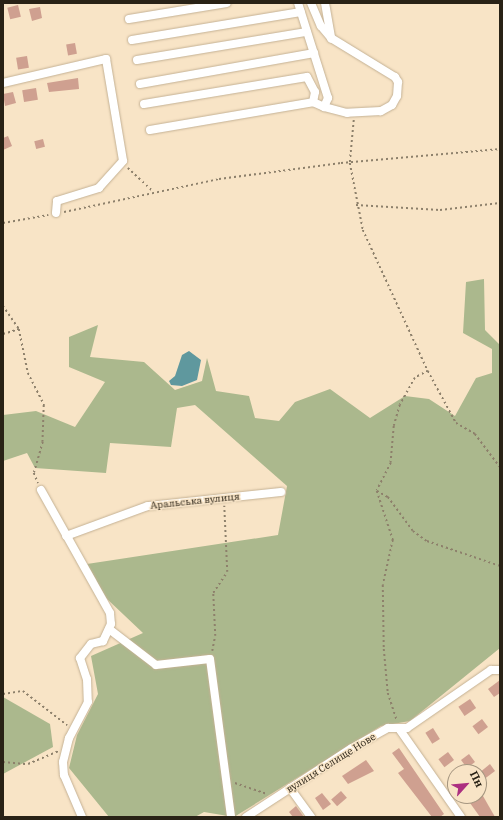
<!DOCTYPE html>
<meta charset="utf-8">
<style>
body{margin:0}
#map{position:relative;width:503px;height:820px;overflow:hidden;background:#f8e4c6;font-family:"IBM Plex Serif",serif}
div>[style]{position:absolute}
[style*='--x']{left:calc(var(--x)*1px);top:calc(var(--y)*1px);width:calc(var(--w)*1px);rotate:calc(var(--a)*1deg)}
.forest>*{inset:0;background:#abb88d}
.water>*{inset:0;background:#5f989e}
.building>*{inset:0;background:#cfa090;transform-origin:0 0}
.path>*{height:1.5px;margin-top:-0.75px;transform-origin:0;background:repeating-linear-gradient(90deg,#8d806b 0 2px,transparent 0 5px)}
.roads{filter:drop-shadow(0 0 1px #c4b194) drop-shadow(0 0 1px #c4b194)}
.minor>*{height:8px;margin:-4px;padding:0 4px;transform-origin:4px;border-radius:4px;background:#fff}
span{translate:-50% -50%;white-space:nowrap;text-align:center;line-height:1.15;-webkit-text-stroke:3px #f8e4c6;paint-order:stroke}
.street-label{font-size:10px;color:#292216}
.frame{position:absolute;inset:0;border:4px solid #292216;pointer-events:none}
.north{position:absolute;left:447px;top:764px;width:40px;height:40px;box-sizing:border-box;background:#f8e4c6;border:1px solid #a59680;border-radius:50%;rotate:63deg;font-size:11px;font-weight:700;line-height:16px;text-align:center;color:#292216}
.north::after{content:'';display:block;margin:auto;width:14px;height:18px;background:#ac2f80;clip-path:polygon(50% 0,100% 100%,50% 72%,0 100%)}
</style>
<div id="map">
<div class="forest">
<div style="clip-path:polygon(484px 279px,485px 330px,500px 345px,500px 648px,410px 721px,381px 726px,234px 817px,204px 812px,195px 817px,109px 817px,69px 768px,77px 735px,98px 694px,91px 656px,143px 633px,106px 598px,87px 564px,278px 535px,287px 486px,195px 405px,177px 408px,171px 447px,110px 443px,106px 473px,35px 468px,27px 453px,3px 461px,3px 415px,36px 411px,75px 427px,105px 382px,69px 367px,69px 337px,98px 325px,90px 357px,144px 362px,175px 390px,202px 381px,207px 358px,216px 391px,249px 396px,255px 418px,279px 421px,295px 402px,330px 389px,370px 418px,405px 396px,429px 399px,455px 416px,476px 378px,492px 373px,492px 349px,463px 333px,466px 282px)"></div>
<div style="clip-path:polygon(3px 697px,50px 724px,53px 747px,3px 774px)"></div>
</div>
<div class="water">
<div style="clip-path:polygon(189px 351px,201px 360px,197px 380px,182px 386px,171px 385px,169px 381px,175px 376px,182px 355px)"></div>
</div>
<div class="building">
<div style="left:18px;top:5px;width:12px;height:11px;rotate:76deg"></div>
<div style="clip-path:polygon(40px 7px,42px 18px,32px 21px,29px 9px)"></div>
<div style="left:75px;top:43px;width:11px;height:9px;rotate:80deg"></div>
<div style="left:27px;top:56px;width:12px;height:11px;rotate:81deg"></div>
<div style="clip-path:polygon(78px 78px,79px 89px,49px 92px,47px 83px)"></div>
<div style="left:36px;top:88px;width:12px;height:14px;rotate:81deg"></div>
<div style="clip-path:polygon(13px 92px,16px 103px,5px 106px,3px 94px)"></div>
<div style="clip-path:polygon(8px 136px,12px 146px,3px 150px,3px 138px)"></div>
<div style="left:43px;top:139px;width:8px;height:9px;rotate:76deg"></div>
<div style="clip-path:polygon(500px 680px,500px 693px,494px 697px,488px 689px)"></div>
<div style="left:470px;top:699px;width:11px;height:14px;rotate:56deg"></div>
<div style="left:482px;top:719px;width:10px;height:12px;rotate:53deg"></div>
<div style="left:433px;top:728px;width:13px;height:9px;rotate:58deg"></div>
<div style="clip-path:polygon(399px 748px,444px 814px,440px 817px,432px 817px,398px 773px,404px 769px,392px 753px)"></div>
<div style="left:448px;top:752px;width:10px;height:12px;rotate:53deg"></div>
<div style="left:469px;top:754px;width:10px;height:10px;rotate:53deg"></div>
<div style="clip-path:polygon(366px 760px,374px 771px,348px 784px,342px 776px)"></div>
<div style="clip-path:polygon(490px 764px,495px 771px,479px 783px,479px 773px)"></div>
<div style="left:341px;top:791px;width:9px;height:13px;rotate:49deg"></div>
<div style="clip-path:polygon(322px 793px,331px 804px,323px 810px,315px 798px)"></div>
<div style="clip-path:polygon(465px 796px,483px 796px,495px 817px,480px 817px)"></div>
<div style="clip-path:polygon(296px 806px,304px 817px,293px 817px,289px 812px)"></div>
</div>
<div class="path">
<div style="--x:354;--y:120;--w:43;--a:95.3"></div>
<div style="--x:350;--y:163;--w:68;--a:79"></div>
<div style="--x:363;--y:230;--w:155;--a:65.3"></div>
<div style="--x:428;--y:371;--w:15;--a:152"></div>
<div style="--x:415;--y:378;--w:31;--a:119"></div>
<div style="--x:400;--y:405;--w:22;--a:106"></div>
<div style="--x:394;--y:426;--w:37;--a:95"></div>
<div style="--x:391;--y:463;--w:31;--a:117"></div>
<div style="--x:377;--y:491;--w:52;--a:71.9"></div>
<div style="--x:393;--y:540;--w:46;--a:102.5"></div>
<div style="--x:383;--y:585;--w:64;--a:89.1"></div>
<div style="--x:384;--y:649;--w:44;--a:84.8"></div>
<div style="--x:388;--y:693;--w:28;--a:72"></div>
<div style="--x:128;--y:168;--w:35;--a:43"></div>
<div style="--x:356;--y:205;--w:84;--a:3.4"></div>
<div style="--x:440;--y:210;--w:60;--a:-6.7"></div>
<div style="--x:64;--y:212;--w:158;--a:-12"></div>
<div style="--x:219;--y:179;--w:123;--a:-7.5"></div>
<div style="--x:341;--y:163;--w:160;--a:-5"></div>
<div style="--x:3;--y:223;--w:46;--a:-10.1"></div>
<div style="--x:3;--y:306;--w:28;--a:55"></div>
<div style="--x:19;--y:329;--w:45;--a:78.4"></div>
<div style="--x:28;--y:373;--w:36;--a:63"></div>
<div style="--x:44;--y:405;--w:37;--a:92"></div>
<div style="--x:43;--y:442;--w:32;--a:106"></div>
<div style="--x:34;--y:473;--w:11;--a:68"></div>
<div style="--x:3;--y:334;--w:17;--a:-17"></div>
<div style="--x:428;--y:371;--w:59;--a:61.7"></div>
<div style="--x:456;--y:423;--w:22;--a:30"></div>
<div style="--x:475;--y:434;--w:41;--a:52.9"></div>
<div style="--x:377;--y:491;--w:13;--a:29"></div>
<div style="--x:388;--y:497;--w:42;--a:53.7"></div>
<div style="--x:413;--y:531;--w:17;--a:36"></div>
<div style="--x:427;--y:541;--w:77;--a:18.9"></div>
<div style="--x:212;--y:651;--w:15;--a:-79"></div>
<div style="--x:215;--y:636;--w:43;--a:-92.7"></div>
<div style="--x:213;--y:593;--w:25;--a:-56"></div>
<div style="--x:227;--y:572;--w:66;--a:-92.6"></div>
<div style="--x:3;--y:694;--w:20;--a:-9"></div>
<div style="--x:23;--y:691;--w:56;--a:37.7"></div>
<div style="--x:3;--y:762;--w:25;--a:5"></div>
<div style="--x:28;--y:764;--w:33;--a:-23"></div>
<div style="--x:235;--y:783;--w:34;--a:19"></div>
</div>
<div class="roads">
<div class="minor">
<div style="--x:311;--y:3;--w:25;--a:67"></div>
<div style="--x:321;--y:26;--w:16;--a:50"></div>
<div style="--x:331;--y:38;--w:75;--a:31.4"></div>
<div style="--x:395;--y:77;--w:6;--a:59"></div>
<div style="--x:398;--y:82;--w:14;--a:94"></div>
<div style="--x:397;--y:96;--w:10;--a:119"></div>
<div style="--x:392;--y:105;--w:13;--a:151"></div>
<div style="--x:381;--y:111;--w:34;--a:177"></div>
<div style="--x:347;--y:113;--w:24;--a:-165"></div>
<div style="--x:325;--y:3;--w:36;--a:80"></div>
<div style="--x:129;--y:19;--w:99;--a:-9.3"></div>
<div style="--x:132;--y:40;--w:171;--a:-9.4"></div>
<div style="--x:137;--y:60;--w:172;--a:-9.4"></div>
<div style="--x:3;--y:83;--w:106;--a:-13.1"></div>
<div style="--x:106;--y:59;--w:103;--a:80.5"></div>
<div style="--x:123;--y:161;--w:36;--a:132"></div>
<div style="--x:99;--y:188;--w:44;--a:162.8"></div>
<div style="--x:57;--y:201;--w:12;--a:95"></div>
<div style="--x:140;--y:84;--w:177;--a:-10.1"></div>
<div style="--x:144;--y:104;--w:165;--a:-9.4"></div>
<div style="--x:307;--y:77;--w:17;--a:62"></div>
<div style="--x:315;--y:92;--w:10;--a:101"></div>
<div style="--x:150;--y:130;--w:165;--a:-9.7"></div>
<div style="--x:313;--y:102;--w:12;--a:24"></div>
<div style="--x:324;--y:107;--w:10;--a:-66"></div>
<div style="--x:328;--y:98;--w:100;--a:-107.5"></div>
<div style="--x:41;--y:490;--w:141;--a:60.7"></div>
<div style="--x:110;--y:613;--w:11;--a:85"></div>
<div style="--x:111;--y:624;--w:19;--a:115"></div>
<div style="--x:103;--y:641;--w:12;--a:166"></div>
<div style="--x:91;--y:644;--w:18;--a:128"></div>
<div style="--x:80;--y:658;--w:22;--a:72"></div>
<div style="--x:87;--y:679;--w:23;--a:88"></div>
<div style="--x:88;--y:702;--w:41;--a:117.8"></div>
<div style="--x:69;--y:738;--w:25;--a:104"></div>
<div style="--x:63;--y:762;--w:13;--a:86"></div>
<div style="--x:64;--y:775;--w:46;--a:66.8"></div>
<div style="--x:66;--y:536;--w:87;--a:-20.1"></div>
<div style="--x:148;--y:506;--w:134;--a:-6"></div>
<div style="--x:109;--y:629;--w:59;--a:37.5"></div>
<div style="--x:156;--y:665;--w:54;--a:-6.3"></div>
<div style="--x:210;--y:659;--w:159;--a:82.4"></div>
<div style="--x:400;--y:730;--w:106;--a:55"></div>
<div style="--x:290;--y:788;--w:36;--a:54"></div>
<div style="--x:246;--y:817;--w:126;--a:-33.1"></div>
<div style="--x:352;--y:748;--w:41;--a:-29.1"></div>
<div style="--x:388;--y:728;--w:19;--a:0"></div>
<div style="--x:407;--y:728;--w:102;--a:-34.6"></div>
<div style="--x:491;--y:670;--w:9;--a:0"></div>
</div>
</div>
<div class="street-label">
<span style="left:195px;top:501px;rotate:-6deg">Аральська вулиця</span>
<span style="left:331px;top:763px;rotate:-32deg">вулиця Селище Нове</span>
</div>
<div class="frame"></div>
<div class="north">Пн</div>
</div>
